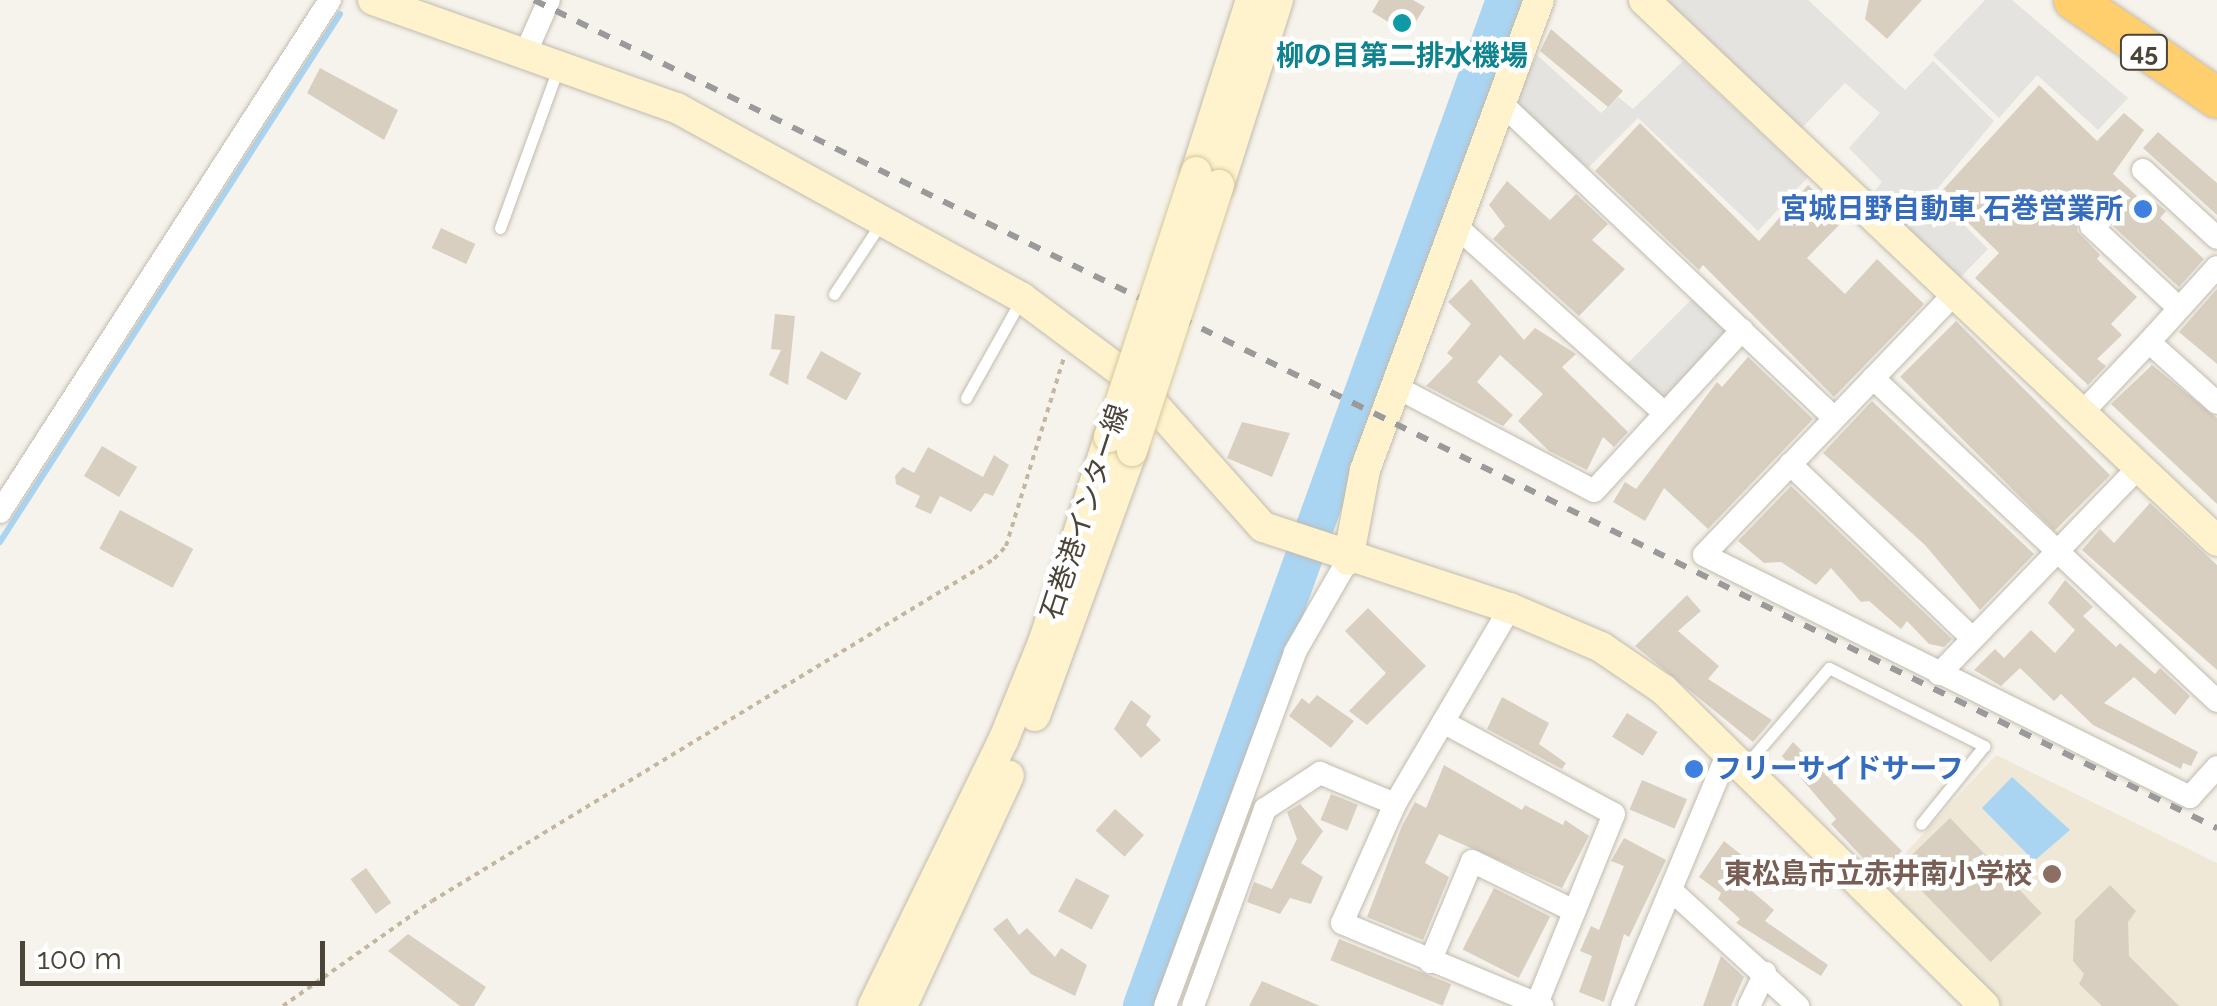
<!DOCTYPE html>
<meta charset="utf-8">
<style>
body{margin:0}
#map{position:relative;width:2217px;height:1006px;overflow:hidden;background:#f6f3ec;font-family:Raleway,"Noto Sans JP",sans-serif}
div>[style]{position:absolute}
[style*='--x']{left:calc(var(--x)*1px);top:calc(var(--y)*1px);width:calc(var(--w)*1px);rotate:calc(var(--a)*1deg)}
.education>*{inset:0;background:#efe8d6}
.parking>*{inset:0;background:#e5e3e0;transform-origin:0 0}
.water>*{inset:0;background:#a9d4f2}
.stream>*{height:6px;margin:-3px;padding:0 3px;transform-origin:3px;border-radius:3px;background:#a9d4f2}
.river>*{height:38px;margin:-19px;padding:0 19px;transform-origin:19px;border-radius:19px;background:#a9d4f2}
.building>*{inset:0;background:#d8cfc1;transform-origin:0 0}
.path>*{height:4px;margin-top:-2px;transform-origin:0;background:repeating-linear-gradient(90deg,#c4b79f 0 5px,transparent 0 10px)}
.roads{filter:drop-shadow(0 0 2px #c2bbae) drop-shadow(0 0 2px #c2bbae)}
.lane>*{height:11px;margin:-5.5px;padding:0 5.5px;transform-origin:5.5px;border-radius:5.5px;background:#fff}
.street>*{height:22px;margin:-11px;padding:0 11px;transform-origin:11px;border-radius:11px;background:#fff}
.secondary>*{height:30px;margin:-15px;padding:0 15px;transform-origin:15px;border-radius:15px;background:#fff3cd}
.highway>*{height:40px;margin:-20px;padding:0 20px;transform-origin:20px;border-radius:20px;background:#ffcf6e}
.rail>*{height:6px;margin-top:-3px;transform-origin:0;background:repeating-linear-gradient(90deg,#9a9a9a 0 12px,transparent 0 24px)}
.bridges{filter:drop-shadow(0 0 2px #d6c79b) drop-shadow(0 0 2px #d6c79b)}
.secondary-bridge>*{height:30px;margin:-15px;padding:0 15px;transform-origin:15px;border-radius:15px;background:#fff3cd}
.dots>*{width:28px;height:28px;translate:-50% -50%;box-sizing:border-box;border:5px solid #fff;border-radius:50%}
span{translate:-50% -50%;white-space:nowrap;text-align:center;line-height:1.15;-webkit-text-stroke:9px #fff;paint-order:stroke}
.shield-label span{padding:2px 8px;background:#fff;border:2px solid;border-radius:8px;-webkit-text-stroke-width:0}
.shield-label{font-size:25px;color:#4b4439;font-weight:700}
.culture-label{font-size:28px;color:#0d838f;font-weight:700}
.shop-label{font-size:28px;color:#366cbe;font-weight:700}
.right{translate:-100% -50%;text-align:right}
.left{translate:0 -50%;text-align:left}
.street-label{font-size:28px;color:#4b4439}
.education-label{font-size:28px;color:#785e54;font-weight:700}
.scale{position:absolute;left:20px;top:941px;width:305px;height:45px;box-sizing:border-box;border:5px solid #4b4439;border-top:0;padding-left:12px;font-size:30px;line-height:35px;white-space:nowrap;color:#4b4439;-webkit-text-stroke:8px #fff;paint-order:stroke}
</style>
<div id="map">
<div class="education">
<div style="clip-path:polygon(1996px 755px,2217px 863px,2217px 1006px,2000px 1006px,1876px 885px)"></div>
</div>
<div class="parking">
<div style="clip-path:polygon(1655px 0,1808px 0,1905px 90px,1933px 61px,1994px 121px,1933px 194px,1988px 249px,1958px 280px,1873px 193px,1882px 182px,1849px 148px,1880px 113px,1845px 83px,1799px 131px)"></div>
<div style="clip-path:polygon(1985px 0,2012px 0,2128px 98px,2098px 130px,2037px 75px,1999px 118px,1933px 55px)"></div>
<div style="clip-path:polygon(1537px 55px,1601px 113px,1618px 97px,1633px 109px,1683px 61px,1808px 177px,1758px 231px,1638px 118px,1588px 168px,1519px 109px,1516px 98px)"></div>
<div style="left:1695px;top:296px;width:51px;height:99px;rotate:45deg"></div>
</div>
<div class="water">
<div style="clip-path:polygon(2012px 777px,2070px 830px,2034px 861px,1982px 808px)"></div>
</div>
<div class="stream">
<div style="--x:0;--y:542;--w:628;--a:-57.22"></div>
</div>
<div class="river">
<div style="--x:1142;--y:1006;--w:1069;--a:-70.16"></div>
</div>
<div class="building">
<div style="clip-path:polygon(1379px 0,1413px 0,1425px 7px,1408px 34px,1372px 12px)"></div>
<div style="clip-path:polygon(1869px 0,1922px 0,1887px 39px,1865px 19px)"></div>
<div style="clip-path:polygon(1551px 29px,1623px 91px,1608px 107px,1540px 51px)"></div>
<div style="clip-path:polygon(320px 68px,398px 110px,384px 140px,307px 93px)"></div>
<div style="clip-path:polygon(2039px 85px,2097px 141px,2124px 113px,2144px 130px,2113px 174px,2149px 207px,2154px 201px,2166px 211px,2160px 218px,2204px 259px,2179px 287px,2100px 214px,2079px 217px,2077px 231px,2100px 255px,2097px 259px,2137px 297px,2111px 324px,2122px 335px,2097px 359px,2106px 366px,2088px 385px,1975px 278px,1999px 253px,1939px 194px)"></div>
<div style="clip-path:polygon(1640px 123px,1759px 241px,1808px 185px,1844px 220px,1807px 258px,1845px 294px,1877px 259px,1924px 304px,1834px 397px,1703px 265px,1699px 270px,1595px 171px)"></div>
<div style="clip-path:polygon(2158px 132px,2217px 183px,2217px 215px,2143px 148px)"></div>
<div style="clip-path:polygon(1507px 181px,1550px 220px,1576px 194px,1608px 224px,1592px 240px,1625px 269px,1579px 316px,1493px 239px,1505px 226px,1489px 205px)"></div>
<div style="left:441px;top:228px;width:38px;height:22px;rotate:25deg"></div>
<div style="clip-path:polygon(1471px 279px,1524px 340px,1535px 328px,1576px 354px,1562px 367px,1628px 432px,1614px 447px,1603px 437px,1587px 470px,1549px 451px,1518px 421px,1543px 394px,1500px 355px,1477px 382px,1513px 415px,1503px 426px,1426px 386px,1453px 358px,1447px 353px,1471px 324px,1448px 302px)"></div>
<div style="clip-path:polygon(2217px 289px,2217px 364px,2179px 332px)"></div>
<div style="clip-path:polygon(775px 314px,795px 316px,788px 385px,769px 375px,781px 350px,771px 349px)"></div>
<div style="left:1956px;top:321px;width:218px;height:79px;rotate:45deg"></div>
<div style="left:821px;top:351px;width:46px;height:31px;rotate:29deg"></div>
<div style="clip-path:polygon(1748px 357px,1813px 419px,1708px 529px,1664px 488px,1645px 521px,1613px 502px,1625px 482px,1636px 489px,1717px 382px,1722px 387px)"></div>
<div style="clip-path:polygon(2152px 365px,2217px 418px,2217px 504px,2111px 404px)"></div>
<div style="clip-path:polygon(1872px 401px,2034px 554px,1980px 610px,1925px 545px,1823px 453px)"></div>
<div style="clip-path:polygon(1242px 422px,1290px 433px,1272px 477px,1227px 458px)"></div>
<div style="left:102px;top:446px;width:41px;height:35px;rotate:31deg"></div>
<div style="clip-path:polygon(928px 447px,983px 477px,994px 455px,1009px 465px,993px 496px,985px 493px,971px 512px,940px 496px,931px 514px,915px 507px,920px 496px,896px 484px,895px 476px,903px 467px,914px 473px)"></div>
<div style="clip-path:polygon(1791px 486px,1952px 639px,1944px 647px,1929px 644px,1907px 621px,1901px 629px,1869px 601px,1861px 602px,1831px 568px,1816px 585px,1781px 562px,1764px 563px,1738px 541px)"></div>
<div style="clip-path:polygon(2150px 503px,2217px 565px,2217px 670px,2082px 550px,2100px 529px,2114px 543px)"></div>
<div style="left:120px;top:510px;width:83px;height:44px;rotate:28deg"></div>
<div style="clip-path:polygon(2065px 580px,2093px 607px,2083px 616px,2116px 647px,2120px 643px,2155px 674px,2160px 668px,2190px 696px,2175px 715px,2134px 677px,2104px 703px,2198px 752px,2191px 766px,2183px 763px,2181px 769px,2093px 725px,2061px 694px,2054px 701px,2020px 668px,2001px 686px,1974px 670px,1995px 649px,2004px 658px,2031px 630px,2055px 653px,2075px 630px,2048px 603px)"></div>
<div style="clip-path:polygon(1687px 595px,1701px 611px,1678px 631px,1719px 666px,1708px 679px,1772px 720px,1753px 742px,1635px 646px)"></div>
<div style="clip-path:polygon(1368px 608px,1426px 666px,1367px 725px,1349px 711px,1386px 673px,1345px 631px)"></div>
<div style="clip-path:polygon(1317px 695px,1354px 721px,1331px 748px,1289px 716px,1302px 698px,1309px 704px)"></div>
<div style="clip-path:polygon(1502px 697px,1549px 723px,1539px 744px,1566px 763px,1562px 769px,1487px 729px)"></div>
<div style="clip-path:polygon(1131px 700px,1151px 716px,1146px 725px,1161px 740px,1141px 758px,1114px 729px)"></div>
<div style="left:1627px;top:713px;width:36px;height:28px;rotate:32deg"></div>
<div style="clip-path:polygon(1793px 742px,1902px 851px,1878px 874px,1831px 824px,1836px 819px,1782px 756px)"></div>
<div style="clip-path:polygon(1444px 765px,1522px 810px,1525px 805px,1563px 825px,1565px 820px,1589px 836px,1562px 888px,1439px 834px,1425px 863px,1449px 877px,1423px 940px,1367px 917px,1402px 826px,1415px 802px,1426px 808px)"></div>
<div style="left:1642px;top:780px;width:49px;height:32px;rotate:23deg"></div>
<div style="left:1331px;top:794px;width:29px;height:28px;rotate:22deg"></div>
<div style="clip-path:polygon(1300px 804px,1323px 831px,1301px 863px,1323px 877px,1311px 904px,1290px 898px,1280px 914px,1247px 902px,1254px 882px,1272px 889px,1297px 839px,1287px 812px)"></div>
<div style="left:1115px;top:809px;width:39px;height:29px;rotate:42deg"></div>
<div style="left:1950px;top:818px;width:132px;height:71px;rotate:46deg"></div>
<div style="clip-path:polygon(1624px 838px,1666px 860px,1629px 937px,1624px 934px,1604px 1002px,1579px 992px,1592px 956px,1580px 951px,1591px 926px,1599px 930px,1624px 866px,1611px 861px)"></div>
<div style="clip-path:polygon(1724px 841px,1744px 857px,1731px 873px,1774px 910px,1765px 921px,1828px 965px,1821px 976px,1736px 923px,1740px 919px,1718px 899px,1721px 893px,1699px 877px)"></div>
<div style="left:366px;top:868px;width:43px;height:19px;rotate:54deg"></div>
<div style="left:1076px;top:878px;width:38px;height:38px;rotate:28deg"></div>
<div style="clip-path:polygon(2110px 885px,2136px 911px,2128px 922px,2129px 956px,2179px 1006px,2102px 1006px,2079px 984px,2084px 974px,2073px 961px,2075px 920px)"></div>
<div style="left:1494px;top:888px;width:63px;height:69px;rotate:27deg"></div>
<div style="clip-path:polygon(1007px 918px,1019px 935px,1027px 928px,1055px 957px,1061px 948px,1087px 965px,1075px 996px,1031px 974px,993px 929px)"></div>
<div style="clip-path:polygon(408px 934px,486px 987px,474px 1006px,460px 1006px,388px 951px)"></div>
<div style="left:1339px;top:939px;width:121px;height:23px;rotate:22deg"></div>
<div style="clip-path:polygon(1721px 956px,1744px 977px,1731px 1006px,1703px 1006px)"></div>
<div style="clip-path:polygon(1262px 981px,1320px 1006px,1249px 1006px)"></div>
</div>
<div class="path">
<div style="--x:283;--y:1006;--w:182;--a:-35.2"></div>
<div style="--x:432;--y:901;--w:658;--a:-31.32"></div>
<div style="--x:994;--y:559;--w:18;--a:-47"></div>
<div style="--x:1006;--y:546;--w:197;--a:-72.9"></div>
</div>
<div class="roads">
<div class="lane">
<div style="--x:500;--y:228;--w:169;--a:-70"></div>
<div style="--x:834;--y:294;--w:85;--a:-56.5"></div>
<div style="--x:966;--y:398;--w:115;--a:-60.8"></div>
<div style="--x:1745;--y:766;--w:129;--a:-49.4"></div>
<div style="--x:1829;--y:668;--w:174;--a:26.7"></div>
<div style="--x:1984;--y:746;--w:100;--a:128.9"></div>
</div>
<div class="street">
<div style="--x:525;--y:54;--w:59;--a:-66"></div>
<div style="--x:1499;--y:101;--w:461;--a:43.4"></div>
<div style="--x:2143;--y:170;--w:100;--a:42.6"></div>
<div style="--x:2091;--y:226;--w:120;--a:43"></div>
<div style="--x:1457;--y:227;--w:278;--a:41.9"></div>
<div style="--x:1954;--y:294;--w:361;--a:133.8"></div>
<div style="--x:1704;--y:555;--w:543;--a:26.47"></div>
<div style="--x:2190;--y:797;--w:40;--a:-48"></div>
<div style="--x:2149;--y:342;--w:101;--a:-47.8"></div>
<div style="--x:1873;--y:378;--w:472;--a:43.2"></div>
<div style="--x:1398;--y:388;--w:221;--a:27.7"></div>
<div style="--x:1594;--y:491;--w:219;--a:-47.4"></div>
<div style="--x:2082;--y:413;--w:98;--a:-46.7"></div>
<div style="--x:2149;--y:342;--w:91;--a:41.9"></div>
<div style="--x:1790;--y:464;--w:252;--a:43.7"></div>
<div style="--x:0;--y:512;--w:609;--a:-57.2"></div>
<div style="--x:1510;--y:608;--w:227;--a:120.4"></div>
<div style="--x:1395;--y:804;--w:130;--a:114"></div>
<div style="--x:1342;--y:923;--w:217;--a:22.5"></div>
<div style="--x:1939;--y:674;--w:286;--a:-46"></div>
<div style="--x:1443;--y:722;--w:194;--a:28.3"></div>
<div style="--x:1614;--y:814;--w:205;--a:112.1"></div>
<div style="--x:1672;--y:891;--w:171;--a:42.4"></div>
<div style="--x:1430;--y:962;--w:109;--a:-67.4"></div>
<div style="--x:1472;--y:861;--w:114;--a:26.1"></div>
<div style="--x:1165;--y:1006;--w:377;--a:-69.8"></div>
<div style="--x:1295;--y:652;--w:106;--a:-60.1"></div>
<div style="--x:1193;--y:1006;--w:210;--a:-69.9"></div>
<div style="--x:1265;--y:809;--w:66;--a:-33.2"></div>
<div style="--x:1320;--y:773;--w:81;--a:22.5"></div>
<div style="--x:1622;--y:1006;--w:277;--a:-67.3"></div>
<div style="--x:1749;--y:1006;--w:37;--a:-64"></div>
</div>
<div class="secondary">
<div style="--x:373;--y:0;--w:323;--a:19.6"></div>
<div style="--x:677;--y:108;--w:394;--a:28.8"></div>
<div style="--x:1022;--y:298;--w:136;--a:36.6"></div>
<div style="--x:1131;--y:379;--w:198;--a:48.3"></div>
<div style="--x:1263;--y:527;--w:260;--a:18.2"></div>
<div style="--x:1510;--y:608;--w:99;--a:23.2"></div>
<div style="--x:1601;--y:647;--w:76;--a:34.3"></div>
<div style="--x:1664;--y:690;--w:450;--a:44.6"></div>
<div style="--x:1644;--y:0;--w:788;--a:43.35"></div>
<div style="--x:1196;--y:172;--w:181;--a:-72.3"></div>
<div style="--x:1219;--y:185;--w:194;--a:-72.3"></div>
<div style="--x:1348;--y:560;--w:92;--a:-79.3"></div>
<div style="--x:1365;--y:470;--w:501;--a:-69.68"></div>
<div style="--x:1035;--y:716;--w:282;--a:-69.9"></div>
<div style="--x:873;--y:1006;--w:295;--a:-63.9"></div>
<div style="--x:1003;--y:741;--w:109;--a:-67.9"></div>
<div style="--x:1044;--y:640;--w:213;--a:-72.2"></div>
<div style="--x:902;--y:1006;--w:254;--a:-65.1"></div>
</div>
<div class="highway">
<div style="--x:2074;--y:0;--w:173;--a:34.4"></div>
</div>
</div>
<div class="rail">
<div style="--x:534;--y:0;--w:1876;--a:26.2"></div>
</div>
<div class="bridges">
<div class="secondary-bridge">
<div style="--x:1109;--y:437;--w:279;--a:-71.8"></div>
<div style="--x:1132;--y:451;--w:280;--a:-71.9"></div>
</div>
</div>
<div class="dots">
<div style="left:1402px;top:23px;background:#0f9aa8"></div>
<div style="left:2143px;top:209px;background:#3f7fe0"></div>
<div style="left:1694px;top:769px;background:#3f7fe0"></div>
<div style="left:2052px;top:874px;background:#8d6e63"></div>
</div>
<div class="shield-label">
<span style="left:2144px;top:52px">45</span>
</div>
<div class="culture-label">
<span style="left:1402px;top:56px">柳の目第二排水機場</span>
</div>
<div class="shop-label">
<span class="right" style="left:2123px;top:209px">宮城日野自動車 石巻営業所</span>
<span class="left" style="left:1714px;top:769px">フリーサイドサーフ</span>
</div>
<div class="street-label">
<span style="left:1085px;top:512px;rotate:-72deg">石巻港インター線</span>
</div>
<div class="education-label">
<span class="right" style="left:2032px;top:874px">東松島市立赤井南小学校</span>
</div>
<div class="scale">100 m</div>
</div>
